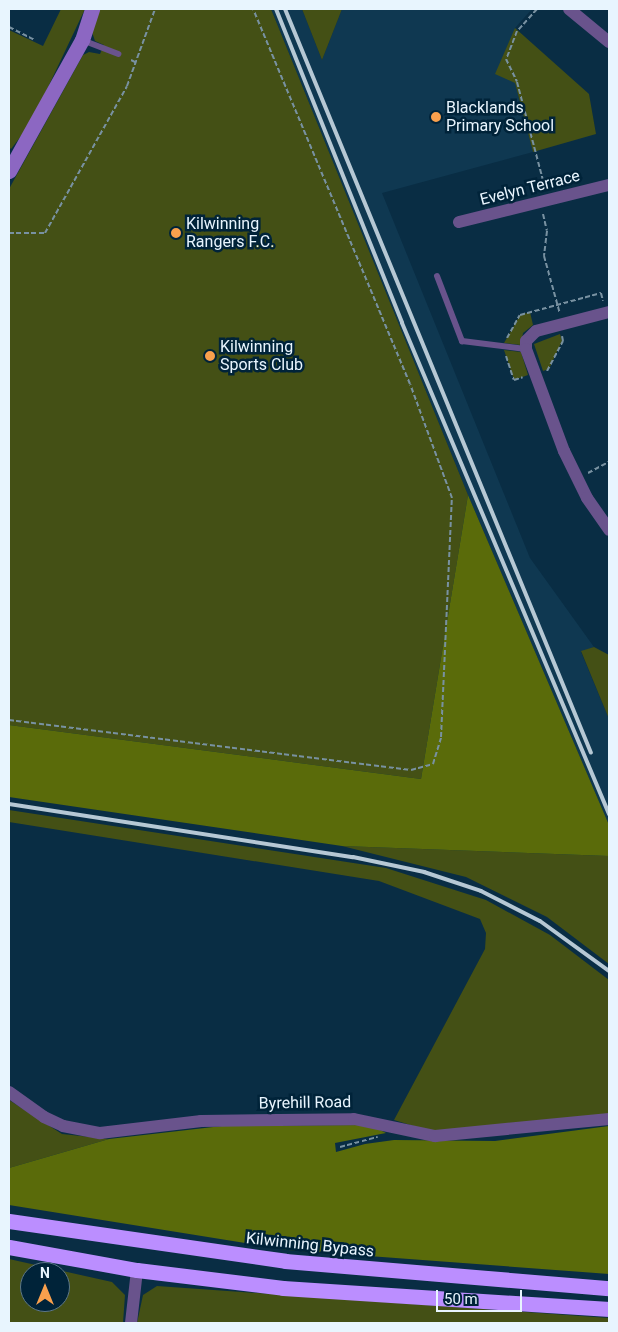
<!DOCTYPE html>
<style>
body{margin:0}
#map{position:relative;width:618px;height:1332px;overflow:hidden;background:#092d44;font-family:Roboto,sans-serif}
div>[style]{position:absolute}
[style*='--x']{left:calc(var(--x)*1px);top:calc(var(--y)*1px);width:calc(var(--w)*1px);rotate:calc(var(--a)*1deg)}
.built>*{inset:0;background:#0f3851}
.green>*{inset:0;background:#445015}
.forest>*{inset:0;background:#5a6b0a}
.path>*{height:2px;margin-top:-1px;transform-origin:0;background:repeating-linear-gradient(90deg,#7891a1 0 5px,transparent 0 7.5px)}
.lane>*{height:6px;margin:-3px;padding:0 3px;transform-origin:3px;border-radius:3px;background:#69538c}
.street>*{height:12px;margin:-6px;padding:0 6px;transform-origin:6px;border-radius:6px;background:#69538c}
.secondary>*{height:15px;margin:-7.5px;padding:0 7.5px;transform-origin:7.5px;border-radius:7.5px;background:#8c67c2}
.highway>*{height:15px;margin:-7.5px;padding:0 7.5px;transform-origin:7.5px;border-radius:7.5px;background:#bb8eff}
.rail>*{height:4px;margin:-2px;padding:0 2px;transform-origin:2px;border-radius:2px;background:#b6c8d4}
.dots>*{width:14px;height:14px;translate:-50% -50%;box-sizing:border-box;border:2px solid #002339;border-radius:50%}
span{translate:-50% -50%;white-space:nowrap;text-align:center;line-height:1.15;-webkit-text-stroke:5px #002339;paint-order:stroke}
.poi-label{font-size:16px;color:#e8f5fe}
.left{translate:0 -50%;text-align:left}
.street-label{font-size:16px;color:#e8f5fe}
.frame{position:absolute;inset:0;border:10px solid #e8f5fe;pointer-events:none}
.north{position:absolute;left:20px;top:1262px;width:50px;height:50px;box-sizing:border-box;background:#002339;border:1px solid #5d7788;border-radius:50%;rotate:0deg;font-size:14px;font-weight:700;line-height:20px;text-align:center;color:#e8f5fe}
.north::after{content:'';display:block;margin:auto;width:18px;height:22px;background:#f9a04d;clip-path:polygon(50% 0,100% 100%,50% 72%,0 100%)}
.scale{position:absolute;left:436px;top:1290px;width:86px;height:22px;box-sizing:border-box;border:2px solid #e8f5fe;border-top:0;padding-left:6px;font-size:15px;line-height:18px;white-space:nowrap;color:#e8f5fe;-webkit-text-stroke:4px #002339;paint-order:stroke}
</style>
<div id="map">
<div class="built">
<div style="clip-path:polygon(271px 9px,302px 9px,322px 60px,342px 9px,532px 9px,515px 28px,515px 83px,533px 152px,382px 193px,530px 558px,594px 647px,581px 652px,609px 719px,609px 825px,468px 495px)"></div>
</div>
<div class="green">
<div style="clip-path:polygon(61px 9px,85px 9px,31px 123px,11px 149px,9px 147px,9px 30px,43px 46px)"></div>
<div style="clip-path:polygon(100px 9px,271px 9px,468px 495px,421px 779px,9px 725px,9px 189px,83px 55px,89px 52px,100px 54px,104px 45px,95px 41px,92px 32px)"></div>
<div style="clip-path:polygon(302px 9px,342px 9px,322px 60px)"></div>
<div style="clip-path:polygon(515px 28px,589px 94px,596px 134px,533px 152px,515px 83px,495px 74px)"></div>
<div style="clip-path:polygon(530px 312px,533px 325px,523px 333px,521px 345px,504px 343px,520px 315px)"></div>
<div style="clip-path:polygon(560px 334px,562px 341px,549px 369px,543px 371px,534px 344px)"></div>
<div style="clip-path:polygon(504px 350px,521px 352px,528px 375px,514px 380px)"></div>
<div style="clip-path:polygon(594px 647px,609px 655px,609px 719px,581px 651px)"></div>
<div style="clip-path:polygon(9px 810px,386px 868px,486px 900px,550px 935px,609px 980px,609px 1114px,446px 1131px,427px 1130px,394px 1120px,485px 949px,486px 933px,480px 919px,379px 881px,9px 822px)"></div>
<div style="clip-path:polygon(342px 846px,609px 856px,609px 964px,547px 917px,466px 877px)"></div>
<div style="clip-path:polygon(9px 1100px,62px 1134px,109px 1139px,9px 1168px)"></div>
<div style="clip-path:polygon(evenodd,9px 1259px,112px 1282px,125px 1295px,123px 1323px,9px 1323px,9px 1259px,30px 1272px,60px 1272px,60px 1302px,30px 1302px,30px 1272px)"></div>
<div style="clip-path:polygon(157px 1286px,609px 1318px,609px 1323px,137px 1323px,143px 1295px)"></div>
</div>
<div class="forest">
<div style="clip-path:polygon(468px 495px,609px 825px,609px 856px,342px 846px,9px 797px,9px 725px,421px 779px)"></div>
<div style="clip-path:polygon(370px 1125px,386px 1133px,335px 1143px,336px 1152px,365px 1144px,394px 1140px,495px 1141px,609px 1126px,609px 1274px,288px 1250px,9px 1205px,9px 1168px,109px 1139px,222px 1126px)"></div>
</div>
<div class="path">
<div style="--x:537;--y:9;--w:30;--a:132"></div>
<div style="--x:517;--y:31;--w:30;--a:111"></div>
<div style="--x:506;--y:59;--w:25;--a:64"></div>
<div style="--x:517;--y:82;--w:110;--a:75.2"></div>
<div style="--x:9;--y:27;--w:28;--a:27"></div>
<div style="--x:131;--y:60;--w:7;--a:27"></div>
<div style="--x:543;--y:214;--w:17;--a:77"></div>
<div style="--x:547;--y:231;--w:25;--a:97"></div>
<div style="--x:544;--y:256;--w:60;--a:74.6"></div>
<div style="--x:9;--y:233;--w:36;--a:0"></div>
<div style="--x:45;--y:233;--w:168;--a:-60.8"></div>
<div style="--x:127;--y:86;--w:82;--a:-70"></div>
<div style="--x:507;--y:338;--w:26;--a:-61"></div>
<div style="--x:520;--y:315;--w:84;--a:-15.2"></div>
<div style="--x:601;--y:293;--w:8;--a:76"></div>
<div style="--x:506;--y:356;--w:25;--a:72"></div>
<div style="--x:514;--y:380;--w:9;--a:-18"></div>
<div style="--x:547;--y:371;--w:34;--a:-62"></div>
<div style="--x:563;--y:341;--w:5;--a:-101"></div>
<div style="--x:588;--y:473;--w:24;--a:-28"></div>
<div style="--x:9;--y:720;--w:405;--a:7.1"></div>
<div style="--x:411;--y:770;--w:23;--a:-15"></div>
<div style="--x:433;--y:764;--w:28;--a:-73"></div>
<div style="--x:441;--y:737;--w:239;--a:-87.4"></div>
<div style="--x:452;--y:498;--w:121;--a:-110.2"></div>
<div style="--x:410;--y:384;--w:407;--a:-112.7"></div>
<div style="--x:340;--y:1147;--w:39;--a:-15"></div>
</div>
<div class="lane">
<div style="--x:82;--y:40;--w:39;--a:21"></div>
<div style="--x:437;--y:276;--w:70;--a:69"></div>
<div style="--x:462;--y:341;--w:64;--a:7.1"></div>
</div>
<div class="street">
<div style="--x:569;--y:9;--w:52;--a:39.5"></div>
<div style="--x:459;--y:222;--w:154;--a:-13.9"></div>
<div style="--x:609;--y:312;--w:75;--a:165.4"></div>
<div style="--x:536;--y:331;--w:14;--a:135"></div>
<div style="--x:526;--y:341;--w:8;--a:90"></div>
<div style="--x:526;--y:349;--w:109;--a:69.6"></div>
<div style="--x:564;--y:451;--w:52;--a:63.9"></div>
<div style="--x:587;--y:498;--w:39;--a:55"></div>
<div style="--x:9;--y:1092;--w:43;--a:35.5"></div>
<div style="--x:44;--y:1117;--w:21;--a:25"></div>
<div style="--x:63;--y:1126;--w:38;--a:11"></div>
<div style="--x:100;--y:1133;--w:102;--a:-6.8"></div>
<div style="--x:201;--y:1121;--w:153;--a:-0.7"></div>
<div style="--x:354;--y:1119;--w:83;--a:11.9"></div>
<div style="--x:435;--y:1136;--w:175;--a:-5.6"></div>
<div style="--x:131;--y:1323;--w:53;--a:-83.5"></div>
</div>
<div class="secondary">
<div style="--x:9;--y:171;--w:150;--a:-60.9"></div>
<div style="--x:82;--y:40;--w:33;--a:-72"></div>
</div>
<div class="highway">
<div style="--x:9;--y:1221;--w:279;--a:8.2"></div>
<div style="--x:285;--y:1261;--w:325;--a:4.8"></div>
<div style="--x:9;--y:1247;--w:130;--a:10.2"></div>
<div style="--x:137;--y:1270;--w:147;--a:7"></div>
<div style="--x:283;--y:1288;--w:327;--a:3.7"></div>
</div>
<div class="rail">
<div style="--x:276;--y:9;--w:338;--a:68.1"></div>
<div style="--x:402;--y:323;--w:533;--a:67.14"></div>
<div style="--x:285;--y:9;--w:804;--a:67.64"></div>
<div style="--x:9;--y:804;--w:348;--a:8.8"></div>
<div style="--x:353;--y:857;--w:73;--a:11.9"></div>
<div style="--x:424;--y:872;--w:60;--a:18.4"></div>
<div style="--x:481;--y:891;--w:66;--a:27"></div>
<div style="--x:540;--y:921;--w:85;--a:35.9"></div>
</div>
<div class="dots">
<div style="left:436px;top:117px;background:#f9a04d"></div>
<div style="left:176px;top:233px;background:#f9a04d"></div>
<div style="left:210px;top:356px;background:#f9a04d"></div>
</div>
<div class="poi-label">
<span class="left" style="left:446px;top:117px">Blacklands<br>Primary School</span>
<span class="left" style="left:186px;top:233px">Kilwinning<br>Rangers F.C.</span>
<span class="left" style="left:220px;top:356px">Kilwinning<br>Sports Club</span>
</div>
<div class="street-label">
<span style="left:530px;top:188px;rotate:-14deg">Evelyn Terrace</span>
<span style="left:305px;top:1103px;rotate:-1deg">Byrehill Road</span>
<span style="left:310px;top:1245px;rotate:6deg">Kilwinning Bypass</span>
</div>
<div class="frame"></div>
<div class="north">N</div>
<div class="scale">50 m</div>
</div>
